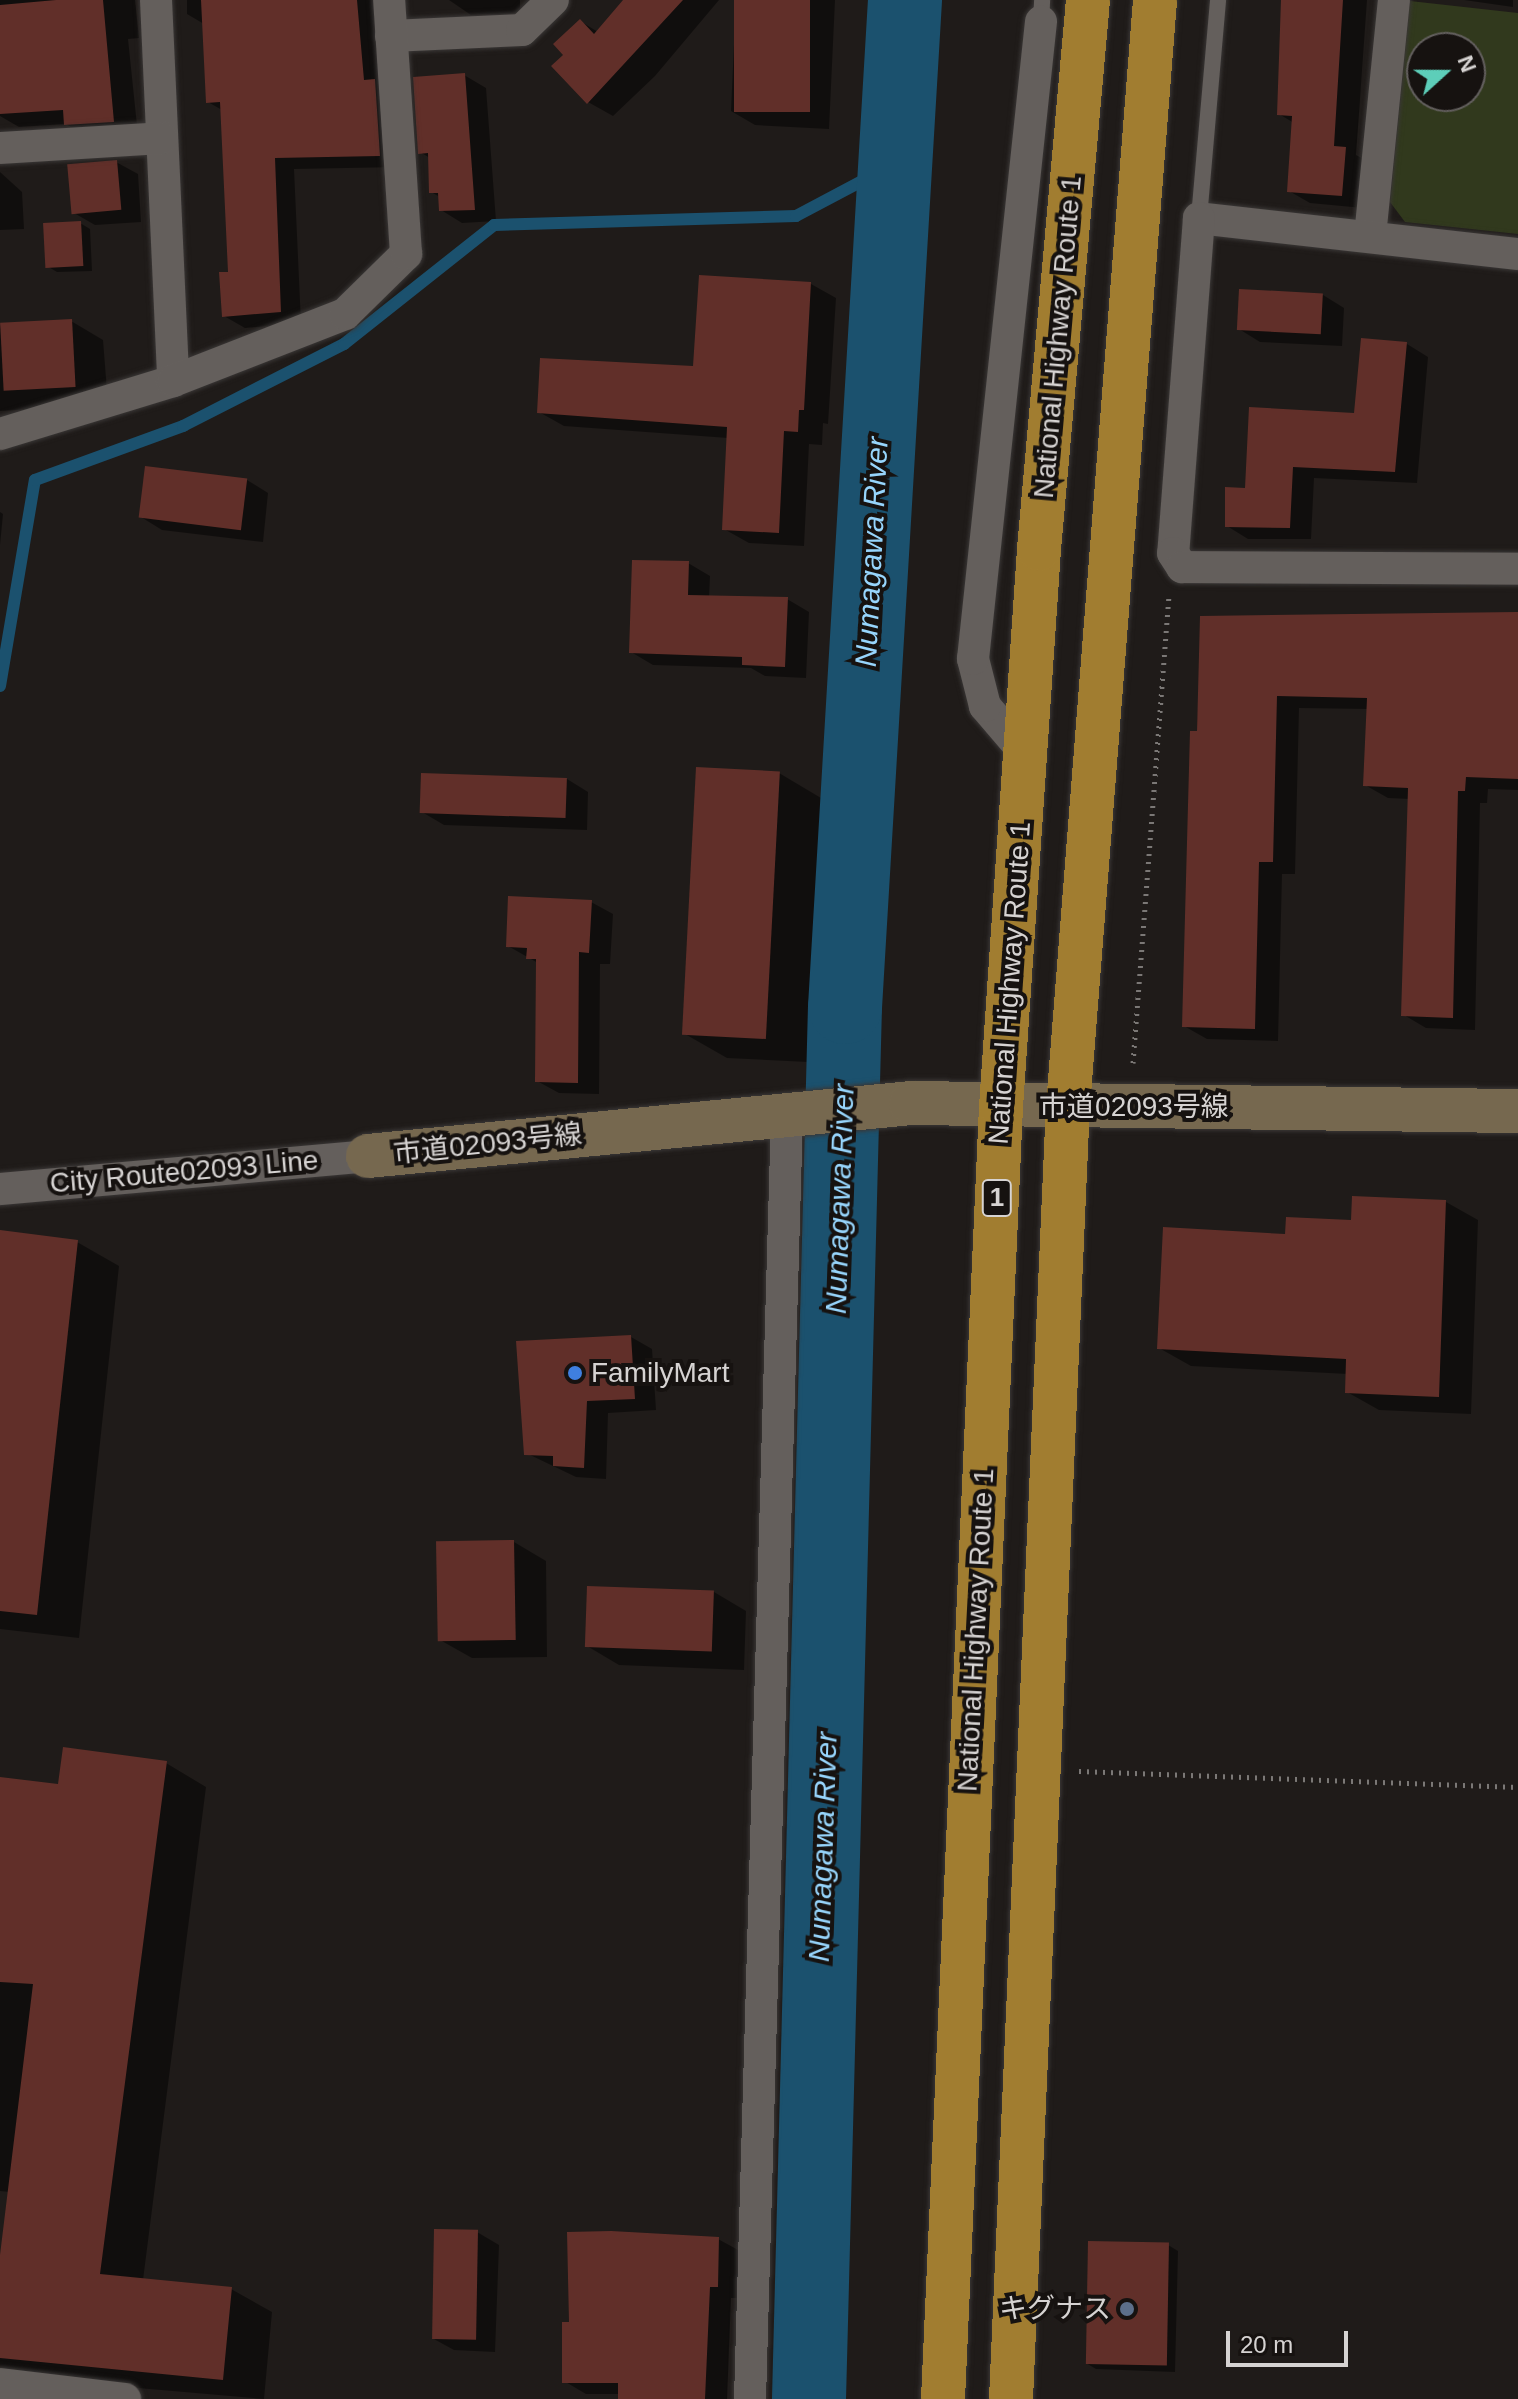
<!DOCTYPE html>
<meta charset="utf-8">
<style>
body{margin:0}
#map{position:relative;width:1518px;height:2399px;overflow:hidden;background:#1f1b19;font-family:Arial,"Noto Sans JP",sans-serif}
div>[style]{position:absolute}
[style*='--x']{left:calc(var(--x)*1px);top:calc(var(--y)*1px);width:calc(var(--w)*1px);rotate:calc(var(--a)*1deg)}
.green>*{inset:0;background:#31391d}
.shadow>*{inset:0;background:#0007}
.stream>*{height:12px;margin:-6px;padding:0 6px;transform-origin:6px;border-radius:6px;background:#1b516e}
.river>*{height:74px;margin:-37px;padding:0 37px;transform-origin:37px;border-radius:37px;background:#1b516e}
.building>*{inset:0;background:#612f29;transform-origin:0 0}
.path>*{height:5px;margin-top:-2.5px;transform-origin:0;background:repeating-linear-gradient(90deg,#7b7876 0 2px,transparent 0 8px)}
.roads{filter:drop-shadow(0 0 2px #3a3736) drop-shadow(0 0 2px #3a3736)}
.lane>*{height:16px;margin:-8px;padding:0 8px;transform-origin:8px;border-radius:8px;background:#645f5c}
.street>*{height:32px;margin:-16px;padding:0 16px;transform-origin:16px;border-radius:16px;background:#645f5c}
.secondary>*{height:44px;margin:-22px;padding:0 22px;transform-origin:22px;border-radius:22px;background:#76684f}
.highway>*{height:44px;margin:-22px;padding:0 22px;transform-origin:22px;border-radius:22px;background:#a17d30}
.dots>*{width:22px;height:22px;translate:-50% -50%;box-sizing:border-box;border:4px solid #161210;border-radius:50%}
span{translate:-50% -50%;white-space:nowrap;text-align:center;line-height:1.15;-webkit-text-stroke:8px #161210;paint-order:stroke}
.shield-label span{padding:2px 6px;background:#161210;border:2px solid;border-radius:6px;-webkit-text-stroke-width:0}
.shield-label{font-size:26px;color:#d6d3d2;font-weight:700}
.street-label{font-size:28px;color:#d6d3d2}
.poi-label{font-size:28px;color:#d6d3d2}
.left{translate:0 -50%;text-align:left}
.right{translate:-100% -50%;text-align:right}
.water-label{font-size:30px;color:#97d5fc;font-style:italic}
.north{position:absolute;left:1406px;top:32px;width:80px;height:80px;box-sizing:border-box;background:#161210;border:2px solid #635f5e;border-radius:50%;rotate:69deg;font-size:22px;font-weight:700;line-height:32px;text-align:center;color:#d6d3d2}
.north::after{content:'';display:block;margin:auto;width:28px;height:36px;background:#5dceb9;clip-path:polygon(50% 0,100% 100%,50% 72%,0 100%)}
.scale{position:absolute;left:1226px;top:2331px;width:122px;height:36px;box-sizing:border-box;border:4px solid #d6d3d2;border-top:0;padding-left:10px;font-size:24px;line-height:28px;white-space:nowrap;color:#d6d3d2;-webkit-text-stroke:6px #161210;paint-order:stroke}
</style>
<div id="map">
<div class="green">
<div style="clip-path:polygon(evenodd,1410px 1px,1518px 13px,1518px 234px,1405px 222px,1390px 202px,1410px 1px,1422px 48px,1470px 48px,1470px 96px,1422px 96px,1422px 48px)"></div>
</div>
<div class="shadow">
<div style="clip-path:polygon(0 0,135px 0,139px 38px,128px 39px,138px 135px,90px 138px,66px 124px,19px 127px,0 116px)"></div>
<div style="clip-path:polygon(187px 0,385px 0,400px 167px,294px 169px,301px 323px,245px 328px,224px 316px,230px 274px,222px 110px,208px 102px,204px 24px,187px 14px)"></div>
<div style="clip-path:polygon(449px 0,520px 0,520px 13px,471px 15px)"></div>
<div style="clip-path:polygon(626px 0,719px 0,655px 76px,613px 116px,588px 102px,566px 55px,580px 21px,598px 32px)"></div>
<div style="clip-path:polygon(736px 0,835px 0,829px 129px,755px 125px,731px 111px)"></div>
<div style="clip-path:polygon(1283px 0,1367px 0,1356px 155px,1367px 161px,1363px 208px,1310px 203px,1289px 191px,1294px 123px,1279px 114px)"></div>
<div style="clip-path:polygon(1464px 0,1513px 0,1513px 7px)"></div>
<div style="clip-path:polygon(464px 75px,486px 88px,496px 221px,462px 223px,441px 210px,440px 197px,431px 192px,430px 158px,420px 152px)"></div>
<div style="clip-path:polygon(116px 162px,138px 174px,141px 222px,95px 225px,74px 213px)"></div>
<div style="clip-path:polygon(0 172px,22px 192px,24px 229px,0 230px)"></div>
<div style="clip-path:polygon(80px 223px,90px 229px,92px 271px,57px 272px,47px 266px)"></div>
<div style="clip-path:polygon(811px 284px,836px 298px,828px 424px,823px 423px,822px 445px,809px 444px,804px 546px,749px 543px,724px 529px,728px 438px,564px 426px,539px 412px,695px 368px)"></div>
<div style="clip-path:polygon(1323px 295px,1344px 308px,1342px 346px,1260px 342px,1239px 329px)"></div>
<div style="clip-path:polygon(71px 321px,103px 340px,108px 404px,0 411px,0 325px)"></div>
<div style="clip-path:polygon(1407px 344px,1428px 357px,1417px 483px,1314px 478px,1311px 539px,1248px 539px,1227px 526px,1247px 490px,1356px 415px)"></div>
<div style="clip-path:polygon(147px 468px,247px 480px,268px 493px,263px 542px,162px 530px,141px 517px)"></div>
<div style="clip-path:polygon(0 512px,3px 514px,0 545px)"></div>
<div style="clip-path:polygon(688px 563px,710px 576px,709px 598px,787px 599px,809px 612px,806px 678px,765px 676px,751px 668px,653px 665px,631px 652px)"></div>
<div style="clip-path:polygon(1518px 614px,1518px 790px,1488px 789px,1487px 803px,1480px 803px,1475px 1030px,1426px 1028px,1404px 1015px,1410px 799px,1388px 798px,1365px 785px,1368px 709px,1299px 708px,1295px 874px,1282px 874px,1278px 1041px,1207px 1039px,1184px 1026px,1202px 618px)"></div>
<div style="clip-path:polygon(779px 773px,821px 798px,808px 1062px,727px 1058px,685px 1034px)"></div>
<div style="clip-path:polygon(567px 779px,588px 792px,587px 830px,444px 825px,422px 812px)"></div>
<div style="clip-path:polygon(591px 902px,613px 914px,610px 964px,600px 964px,599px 1094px,559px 1093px,537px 1081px,538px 963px,508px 946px)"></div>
<div style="clip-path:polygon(1446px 1202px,1478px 1220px,1471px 1414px,1379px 1410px,1347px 1392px,1348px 1374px,1191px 1366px,1159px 1348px,1287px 1236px)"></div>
<div style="clip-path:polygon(0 1232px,77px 1242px,119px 1266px,79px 1638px,0 1629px)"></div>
<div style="clip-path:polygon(631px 1337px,652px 1349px,656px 1410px,608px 1413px,606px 1479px,576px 1477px,526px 1453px)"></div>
<div style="clip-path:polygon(514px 1542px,546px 1561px,547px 1657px,472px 1658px,440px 1640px)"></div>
<div style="clip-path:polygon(714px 1592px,746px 1611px,744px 1670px,619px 1665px,587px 1646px)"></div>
<div style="clip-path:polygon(166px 1763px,206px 1787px,143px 2280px,231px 2289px,272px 2312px,264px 2399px,0 2376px,0 2266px,10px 2192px,0 2191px,0 1779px,60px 1786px)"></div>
<div style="clip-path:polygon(477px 2232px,499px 2245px,495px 2352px,454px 2350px,432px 2338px)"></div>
<div style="clip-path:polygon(718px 2239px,740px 2251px,739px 2298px,731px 2298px,727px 2399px,620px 2399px,620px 2394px,586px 2394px,564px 2381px,571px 2324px)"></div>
<div style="clip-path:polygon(1168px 2245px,1178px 2251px,1175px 2372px,1096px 2369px,1086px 2363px)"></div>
</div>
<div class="stream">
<div style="--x:0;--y:686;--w:209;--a:-80.4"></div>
<div style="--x:35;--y:480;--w:158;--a:-20"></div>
<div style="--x:183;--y:426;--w:181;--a:-27"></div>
<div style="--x:344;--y:344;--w:191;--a:-38.4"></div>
<div style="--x:494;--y:225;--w:302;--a:-1.7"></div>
<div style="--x:796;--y:216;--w:113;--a:-27.9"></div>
</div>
<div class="river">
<div style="--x:809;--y:2399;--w:1392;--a:-88.52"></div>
<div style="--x:845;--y:1007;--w:1009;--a:-86.59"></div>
</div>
<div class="building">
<div style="clip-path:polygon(56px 0,103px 0,114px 122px,64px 125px,63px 110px,0 114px,0 5px)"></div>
<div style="clip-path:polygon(201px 0,357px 0,364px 80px,375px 79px,380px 156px,275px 158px,281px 312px,222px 317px,219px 272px,228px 272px,220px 102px,206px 103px)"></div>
<div style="clip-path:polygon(623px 0,683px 0,587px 104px,551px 66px,563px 55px,553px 44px,580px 19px,594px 34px)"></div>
<div style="left:734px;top:0;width:76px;height:112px"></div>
<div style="clip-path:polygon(1281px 0,1343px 0,1334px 146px,1346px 147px,1342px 196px,1287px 192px,1292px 116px,1277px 115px)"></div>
<div style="clip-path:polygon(465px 73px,475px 210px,439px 211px,438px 193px,429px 193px,428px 153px,418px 154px,413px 77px)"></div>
<div style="left:117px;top:160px;width:50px;height:50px;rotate:85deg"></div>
<div style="left:81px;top:221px;width:45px;height:38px;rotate:87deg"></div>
<div style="clip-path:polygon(699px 275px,811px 282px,804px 410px,799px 410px,798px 432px,784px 431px,779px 533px,722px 530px,727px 427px,537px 413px,540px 358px,693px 366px)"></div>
<div style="left:1239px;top:289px;width:84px;height:41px;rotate:3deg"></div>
<div style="left:72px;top:319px;width:68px;height:72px;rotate:87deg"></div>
<div style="clip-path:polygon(1361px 338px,1407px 342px,1395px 472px,1293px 467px,1290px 528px,1225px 527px,1225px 487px,1245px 488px,1249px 407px,1354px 413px)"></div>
<div style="left:145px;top:466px;width:103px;height:52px;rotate:7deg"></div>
<div style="clip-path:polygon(632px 560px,689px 561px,688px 595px,788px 597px,785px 667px,742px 665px,742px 657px,629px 653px)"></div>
<div style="clip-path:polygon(1518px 612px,1518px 779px,1466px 777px,1465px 791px,1458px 791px,1453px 1018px,1401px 1016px,1408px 788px,1363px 786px,1367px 698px,1277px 696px,1273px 862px,1259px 862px,1255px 1029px,1182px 1027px,1190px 731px,1197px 731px,1200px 616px)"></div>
<div style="left:696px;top:767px;width:84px;height:268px;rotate:3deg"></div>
<div style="left:421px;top:773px;width:146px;height:40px;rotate:2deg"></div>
<div style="clip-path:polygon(508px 896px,592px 900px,589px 953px,579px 952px,578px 1083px,535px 1082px,536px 959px,526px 959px,527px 948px,506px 947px)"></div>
<div style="clip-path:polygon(1352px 1196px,1446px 1200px,1439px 1397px,1345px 1393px,1346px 1359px,1157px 1349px,1163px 1227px,1285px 1234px,1286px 1217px,1351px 1220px)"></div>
<div style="clip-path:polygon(0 1230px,78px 1240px,37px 1615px,0 1611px)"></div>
<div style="clip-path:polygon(631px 1335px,635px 1399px,587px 1401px,584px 1468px,553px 1466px,553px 1456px,524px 1455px,516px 1341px)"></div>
<div style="left:514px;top:1540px;width:100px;height:78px;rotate:89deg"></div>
<div style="left:587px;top:1586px;width:127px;height:61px;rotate:2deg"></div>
<div style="clip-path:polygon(63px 1747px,167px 1761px,100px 2274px,232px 2287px,223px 2380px,0 2358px,0 2255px,33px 1984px,0 1982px,0 1777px,58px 1784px)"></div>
<div style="left:434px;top:2229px;width:44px;height:110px;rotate:1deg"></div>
<div style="clip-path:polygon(611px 2231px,719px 2237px,718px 2287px,710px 2287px,705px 2399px,618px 2399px,618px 2383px,562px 2383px,562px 2322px,569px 2322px,567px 2232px)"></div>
<div style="left:1088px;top:2241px;width:81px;height:123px;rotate:1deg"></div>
</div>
<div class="path">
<div style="--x:1133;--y:1063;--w:466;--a:-85.6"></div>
<div style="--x:1079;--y:1771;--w:439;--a:2.1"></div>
</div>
<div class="roads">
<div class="lane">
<div style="--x:1041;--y:22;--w:22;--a:-87"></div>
<div style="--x:1199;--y:218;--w:219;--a:-85"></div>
</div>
<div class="street">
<div style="--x:156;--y:0;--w:381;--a:87.4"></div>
<div style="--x:391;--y:36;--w:131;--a:-2.6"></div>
<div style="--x:522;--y:30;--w:43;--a:-44.1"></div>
<div style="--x:0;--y:148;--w:162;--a:-3.5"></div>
<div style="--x:1370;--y:236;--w:237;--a:-84.2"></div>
<div style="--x:1518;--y:254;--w:321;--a:-173.6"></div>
<div style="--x:1199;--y:218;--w:336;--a:94.4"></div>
<div style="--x:1173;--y:553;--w:17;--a:57"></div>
<div style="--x:1182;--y:567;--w:336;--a:0.3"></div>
<div style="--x:0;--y:434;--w:181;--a:-17"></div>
<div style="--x:173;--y:381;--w:185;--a:-21.3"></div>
<div style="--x:345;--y:314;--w:86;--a:-44.5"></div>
<div style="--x:406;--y:254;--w:255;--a:-93.8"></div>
<div style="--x:1025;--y:753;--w:62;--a:-130.4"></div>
<div style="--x:985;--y:706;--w:49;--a:-104.3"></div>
<div style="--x:973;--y:659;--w:641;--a:-83.91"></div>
<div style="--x:0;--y:1189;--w:369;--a:-5.1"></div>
<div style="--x:0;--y:2384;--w:126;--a:6.8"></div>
<div style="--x:750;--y:2399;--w:1285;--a:-88.35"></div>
</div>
<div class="secondary">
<div style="--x:368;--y:1156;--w:546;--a:-5.57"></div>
<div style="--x:911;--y:1103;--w:607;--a:0.76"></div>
</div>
<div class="highway">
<div style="--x:943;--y:2399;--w:1293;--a:-87.43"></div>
<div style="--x:1001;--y:1107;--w:559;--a:-86.1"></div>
<div style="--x:1039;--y:549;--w:551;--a:-84.9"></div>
<div style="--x:1011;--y:2399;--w:1294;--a:-87.48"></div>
<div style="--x:1068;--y:1106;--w:1109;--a:-85.5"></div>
</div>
</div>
<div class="dots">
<div style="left:575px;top:1373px;background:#3f7fe0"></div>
<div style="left:1127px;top:2309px;background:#5c6f8a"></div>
</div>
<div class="shield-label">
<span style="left:997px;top:1198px">1</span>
</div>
<div class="street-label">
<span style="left:1058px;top:337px;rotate:-85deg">National Highway Route 1</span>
<span style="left:1010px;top:983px;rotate:-86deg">National Highway Route 1</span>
<span style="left:1134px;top:1107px">市道02093号線</span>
<span style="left:488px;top:1144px;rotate:-6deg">市道02093号線</span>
<span style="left:184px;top:1172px;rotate:-5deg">City Route02093 Line</span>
<span style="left:976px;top:1630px;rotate:-87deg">National Highway Route 1</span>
</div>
<div class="poi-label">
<span class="left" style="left:591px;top:1373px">FamilyMart</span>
<span class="right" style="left:1111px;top:2309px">キグナス</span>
</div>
<div class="water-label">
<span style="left:872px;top:552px;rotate:-87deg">Numagawa River</span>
<span style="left:840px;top:1199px;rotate:-88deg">Numagawa River</span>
<span style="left:823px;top:1847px;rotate:-88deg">Numagawa River</span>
</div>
<div class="north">N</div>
<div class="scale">20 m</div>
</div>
